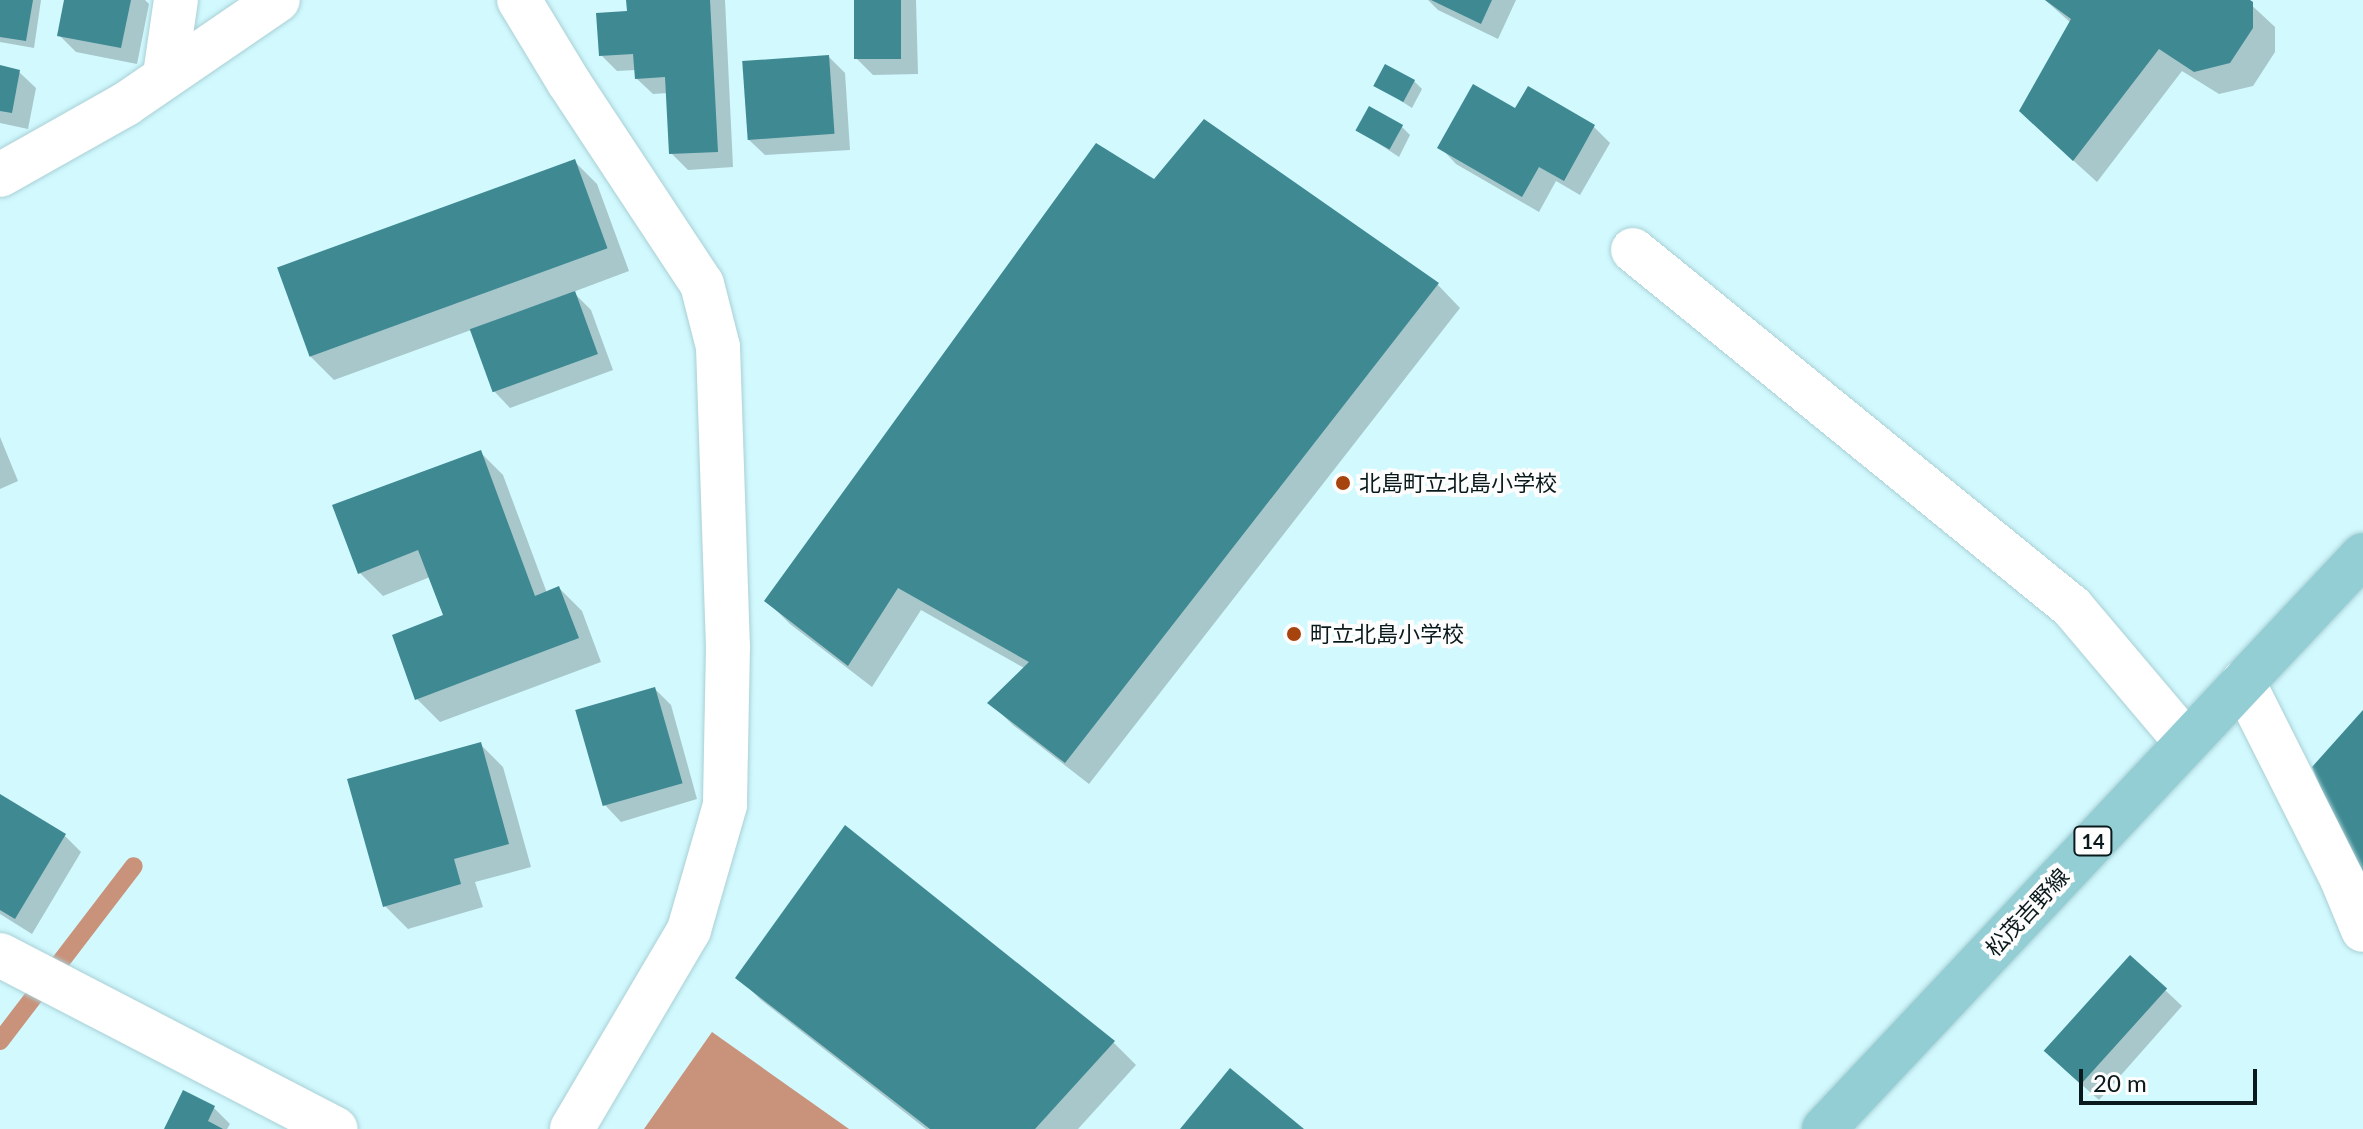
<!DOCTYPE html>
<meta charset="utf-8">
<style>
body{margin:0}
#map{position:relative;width:2363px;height:1129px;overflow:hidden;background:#d1f9fe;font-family:Lato,"Noto Sans JP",sans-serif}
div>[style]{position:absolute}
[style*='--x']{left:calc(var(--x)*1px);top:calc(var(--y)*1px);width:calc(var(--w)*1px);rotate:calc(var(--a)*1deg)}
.water>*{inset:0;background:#c9927b}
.shadow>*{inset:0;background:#0003}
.stream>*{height:18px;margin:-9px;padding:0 9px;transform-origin:9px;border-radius:9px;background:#c9927b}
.building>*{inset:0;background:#3e8992;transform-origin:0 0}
.roads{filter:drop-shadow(0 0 2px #a9d0d5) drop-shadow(0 0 2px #a9d0d5)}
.minor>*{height:44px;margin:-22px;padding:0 22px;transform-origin:22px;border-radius:22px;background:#fff}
.primary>*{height:44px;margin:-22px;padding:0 22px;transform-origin:22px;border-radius:22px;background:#93ced5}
.dots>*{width:22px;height:22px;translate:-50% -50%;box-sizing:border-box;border:4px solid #fdfdfd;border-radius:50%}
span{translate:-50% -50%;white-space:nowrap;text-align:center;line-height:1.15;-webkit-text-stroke:8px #fdfdfd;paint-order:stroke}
.shield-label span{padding:2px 6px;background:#fdfdfd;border:2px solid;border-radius:6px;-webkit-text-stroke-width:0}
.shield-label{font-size:20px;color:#0a191b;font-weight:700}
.poi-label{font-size:22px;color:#0a191b}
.left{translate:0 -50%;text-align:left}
.street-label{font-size:22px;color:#0a191b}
.scale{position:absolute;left:2079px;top:1069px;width:178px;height:36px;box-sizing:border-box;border:4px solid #0a191b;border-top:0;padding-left:10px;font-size:24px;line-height:28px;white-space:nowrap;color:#0a191b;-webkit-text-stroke:6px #fdfdfd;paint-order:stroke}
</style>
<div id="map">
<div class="water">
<div style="clip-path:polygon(712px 1032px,849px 1129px,644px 1129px)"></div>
</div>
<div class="shadow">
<div style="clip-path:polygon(0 0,41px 0,34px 48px,0 42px)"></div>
<div style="clip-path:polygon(66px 0,145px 0,149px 4px,137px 64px,76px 52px,59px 35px)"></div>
<div style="clip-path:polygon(628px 0,725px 0,733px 167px,688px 170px,671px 153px,668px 93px,653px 94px,636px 78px,636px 70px,617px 71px,601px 55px,629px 13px)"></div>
<div style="clip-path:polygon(856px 0,916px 0,918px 74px,873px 75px,857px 59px)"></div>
<div style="clip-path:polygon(1428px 0,1516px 0,1498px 39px,1438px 10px)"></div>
<div style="clip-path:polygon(2045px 0,2246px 0,2275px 27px,2275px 52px,2253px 86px,2219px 94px,2182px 71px,2097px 182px,2044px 134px,2071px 23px)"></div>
<div style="clip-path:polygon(829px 57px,845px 73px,850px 150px,765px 155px,748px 139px)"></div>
<div style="clip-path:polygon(0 67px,19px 72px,36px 88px,28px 129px,0 123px)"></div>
<div style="clip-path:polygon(1414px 81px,1422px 89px,1412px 108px,1376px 85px)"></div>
<div style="clip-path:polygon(1516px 111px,1593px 126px,1610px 143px,1580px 195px,1556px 181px,1539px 212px,1456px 164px,1440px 147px)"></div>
<div style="clip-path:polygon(1205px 122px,1438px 285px,1460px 308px,1089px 784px,1013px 725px,990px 703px,1026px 669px,921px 610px,872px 687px,790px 624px,767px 601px,1155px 181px)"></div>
<div style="clip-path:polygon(1402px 127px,1410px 135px,1399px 157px,1358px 130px)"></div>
<div style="clip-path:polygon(574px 161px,597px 184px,629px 271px,573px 292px,591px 310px,613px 370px,510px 408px,494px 391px,471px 330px,334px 380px,311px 357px,279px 270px)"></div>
<div style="clip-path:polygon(0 437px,18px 481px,0 489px)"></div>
<div style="clip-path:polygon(480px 452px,503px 475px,547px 593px,559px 588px,582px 611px,601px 662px,440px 722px,417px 699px,445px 616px,430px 577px,383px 596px,360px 573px)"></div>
<div style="clip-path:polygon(655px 689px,671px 705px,697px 799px,621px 822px,605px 805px)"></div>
<div style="clip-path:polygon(480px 744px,503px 767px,531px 867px,475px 882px,483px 907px,408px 929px,385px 906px)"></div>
<div style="clip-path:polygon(0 796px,65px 836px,81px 852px,32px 934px,0 914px)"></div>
<div style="clip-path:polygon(2131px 958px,2182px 1006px,2099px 1100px,2064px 1069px)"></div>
<div style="clip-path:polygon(738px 977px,1113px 1042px,1136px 1065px,1078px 1129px,926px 1129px,761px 1000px)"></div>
<div style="clip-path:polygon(213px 1107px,230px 1124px,227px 1129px,166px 1129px)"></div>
</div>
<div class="stream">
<div style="--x:0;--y:1041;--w:220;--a:-52.6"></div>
</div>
<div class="building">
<div style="clip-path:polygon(0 0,33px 0,26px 41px,0 37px)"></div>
<div style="clip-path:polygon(64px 0,131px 0,121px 48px,57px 36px)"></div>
<div style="clip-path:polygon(626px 0,710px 0,718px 152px,669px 154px,665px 77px,635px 79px,633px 54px,599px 56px,596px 13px,627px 11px)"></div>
<div style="left:854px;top:0;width:47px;height:59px"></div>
<div style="clip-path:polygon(1431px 0,1492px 0,1481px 24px)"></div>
<div style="clip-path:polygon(2045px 0,2250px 0,2253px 2px,2253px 28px,2230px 63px,2194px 72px,2159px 49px,2073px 161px,2019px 111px,2071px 19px)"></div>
<div style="left:829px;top:55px;width:79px;height:87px;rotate:86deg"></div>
<div style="left:1385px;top:64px;width:34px;height:25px;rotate:28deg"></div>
<div style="clip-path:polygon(0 65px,20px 70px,12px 113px,0 111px)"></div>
<div style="clip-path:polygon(1473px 84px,1515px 108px,1528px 86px,1595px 125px,1564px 181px,1539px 167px,1522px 197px,1437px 148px)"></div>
<div style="left:1369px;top:106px;width:39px;height:28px;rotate:29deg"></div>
<div style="clip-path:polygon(1204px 119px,1439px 283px,1065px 763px,987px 703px,1029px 662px,898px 588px,848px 666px,764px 601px,1096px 143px,1154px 179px)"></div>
<div style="left:575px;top:159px;width:95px;height:317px;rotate:70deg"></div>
<div style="left:575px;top:291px;width:67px;height:112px;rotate:70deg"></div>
<div style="clip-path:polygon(481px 450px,535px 596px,559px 586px,579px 638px,415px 700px,392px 635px,443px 615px,418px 550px,358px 574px,332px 505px)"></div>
<div style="left:655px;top:687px;width:100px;height:83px;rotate:74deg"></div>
<div style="clip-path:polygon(2363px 710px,2363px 888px,2312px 767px)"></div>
<div style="clip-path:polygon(481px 742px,509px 844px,454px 859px,461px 884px,383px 907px,347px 779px)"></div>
<div style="clip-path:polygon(0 794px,66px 834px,15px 919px,0 910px)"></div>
<div style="clip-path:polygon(845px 825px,1115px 1041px,1035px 1129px,930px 1129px,735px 978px)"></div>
<div style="left:2130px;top:955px;width:50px;height:129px;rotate:42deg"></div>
<div style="clip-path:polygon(1230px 1068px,1304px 1129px,1180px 1129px)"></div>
<div style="clip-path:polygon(183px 1090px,215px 1106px,208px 1121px,223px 1129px,164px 1129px)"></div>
</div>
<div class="roads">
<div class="minor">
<div style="--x:519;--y:0;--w:95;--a:58.8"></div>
<div style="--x:568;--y:81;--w:243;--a:56.6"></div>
<div style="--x:702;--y:284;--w:65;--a:75.7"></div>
<div style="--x:718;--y:347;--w:299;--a:88.1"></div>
<div style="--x:728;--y:646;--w:159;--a:91.1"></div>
<div style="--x:725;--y:805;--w:130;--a:106.1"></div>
<div style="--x:689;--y:930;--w:231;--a:120.5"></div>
<div style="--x:165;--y:75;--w:76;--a:-81.7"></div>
<div style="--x:0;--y:175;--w:145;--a:-29.4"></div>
<div style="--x:126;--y:104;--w:184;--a:-34.4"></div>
<div style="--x:1633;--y:250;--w:566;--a:39.12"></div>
<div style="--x:2072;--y:607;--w:177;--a:49.8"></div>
<div style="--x:2243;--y:682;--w:220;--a:63.3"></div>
<div style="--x:2342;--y:879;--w:55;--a:67.6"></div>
<div style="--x:0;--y:955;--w:378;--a:27.4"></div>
</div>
<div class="primary">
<div style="--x:1824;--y:1129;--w:787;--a:-46.8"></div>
</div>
</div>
<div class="dots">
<div style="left:1343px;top:483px;background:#a7430c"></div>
<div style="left:1294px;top:634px;background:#a7430c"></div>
</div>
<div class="shield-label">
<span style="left:2093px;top:841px">14</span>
</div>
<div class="poi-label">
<span class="left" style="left:1359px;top:483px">北島町立北島小学校</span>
<span class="left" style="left:1310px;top:634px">町立北島小学校</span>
</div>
<div class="street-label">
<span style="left:2027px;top:912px;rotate:-47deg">松茂吉野線</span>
</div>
<div class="scale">20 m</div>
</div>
